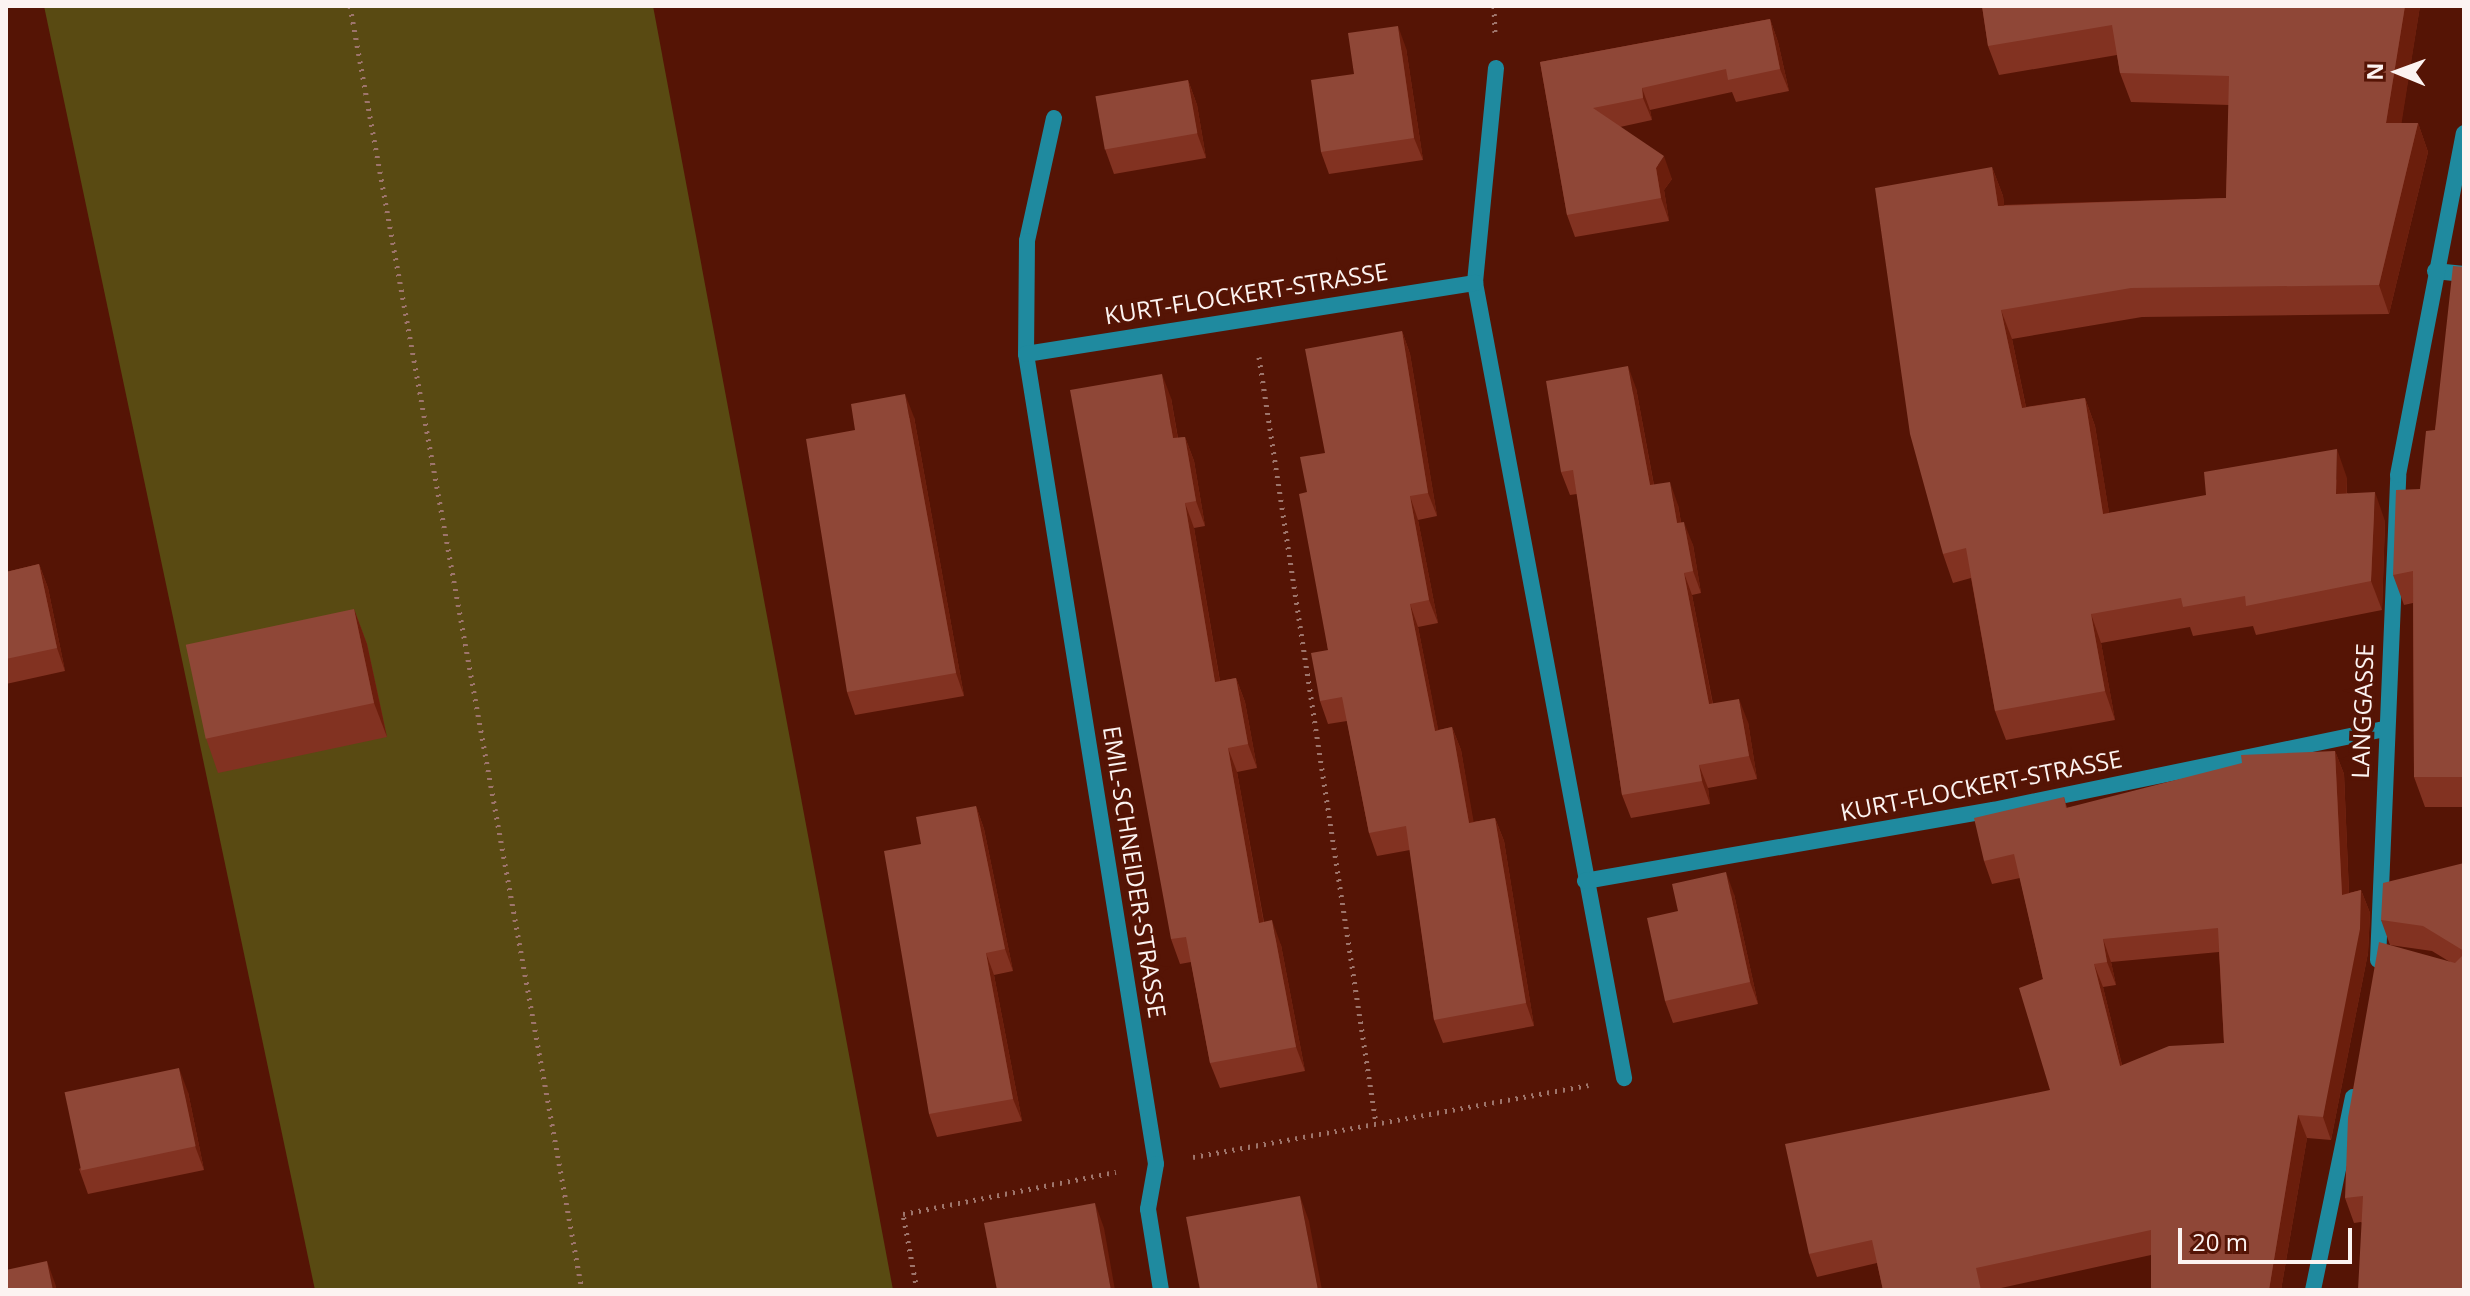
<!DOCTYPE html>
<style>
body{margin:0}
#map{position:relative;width:2470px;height:1296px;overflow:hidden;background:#551405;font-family:"Open Sans",sans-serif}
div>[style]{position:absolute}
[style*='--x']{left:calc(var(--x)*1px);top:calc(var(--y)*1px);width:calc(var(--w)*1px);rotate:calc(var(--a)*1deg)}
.green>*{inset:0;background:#594a12}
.path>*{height:5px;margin-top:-2.5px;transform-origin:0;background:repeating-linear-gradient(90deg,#9e756c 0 2px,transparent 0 8px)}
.service>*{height:16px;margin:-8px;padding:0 8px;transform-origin:8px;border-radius:8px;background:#1f8a9f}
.minor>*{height:16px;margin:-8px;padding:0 8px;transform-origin:8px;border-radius:8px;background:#1f8a9f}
.wall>*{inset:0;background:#823221}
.shaded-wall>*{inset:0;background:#6b1e0c}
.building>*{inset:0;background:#8f4737;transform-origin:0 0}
span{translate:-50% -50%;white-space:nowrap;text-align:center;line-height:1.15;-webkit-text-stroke:8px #551405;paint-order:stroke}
.street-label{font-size:24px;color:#fcf3f1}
.frame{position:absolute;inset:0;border:8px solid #fcf3f1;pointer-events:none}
.north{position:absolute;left:2358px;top:32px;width:80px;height:80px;-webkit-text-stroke:6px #551405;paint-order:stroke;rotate:271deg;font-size:22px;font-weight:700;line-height:32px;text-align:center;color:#fcf3f1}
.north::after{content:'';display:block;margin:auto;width:28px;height:36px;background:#fcf3f1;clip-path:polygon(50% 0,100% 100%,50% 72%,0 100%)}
.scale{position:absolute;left:2178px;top:1228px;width:174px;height:36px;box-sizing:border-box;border:4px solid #fcf3f1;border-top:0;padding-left:10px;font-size:24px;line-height:28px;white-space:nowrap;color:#fcf3f1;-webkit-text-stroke:6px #551405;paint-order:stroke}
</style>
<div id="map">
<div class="green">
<div style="clip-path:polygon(44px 6px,653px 6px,893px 1290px,315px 1290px)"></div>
</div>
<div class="path">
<div style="--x:350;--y:6;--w:1305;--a:79.76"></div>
<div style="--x:1494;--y:6;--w:27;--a:88"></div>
<div style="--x:1259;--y:357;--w:775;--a:81.32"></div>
<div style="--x:1193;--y:1157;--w:402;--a:-10.3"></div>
<div style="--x:917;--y:1290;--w:77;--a:-100.4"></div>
<div style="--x:903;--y:1214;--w:217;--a:-11.2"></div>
</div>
<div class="service">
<div style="--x:2435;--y:271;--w:29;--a:6"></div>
</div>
<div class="minor">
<div style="--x:1496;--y:68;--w:216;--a:95.6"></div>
<div style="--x:1475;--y:283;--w:809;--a:79.38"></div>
<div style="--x:1054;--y:118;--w:126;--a:102.4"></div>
<div style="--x:1027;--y:241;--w:113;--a:90.5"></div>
<div style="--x:1026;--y:354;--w:820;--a:80.88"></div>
<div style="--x:1156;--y:1164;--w:46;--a:100.1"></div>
<div style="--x:1148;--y:1209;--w:82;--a:80.9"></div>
<div style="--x:1026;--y:354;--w:455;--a:-9"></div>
<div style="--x:1585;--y:881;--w:414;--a:-9.9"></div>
<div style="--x:1993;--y:810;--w:399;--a:-11.7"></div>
<div style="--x:2378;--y:960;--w:485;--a:-87.6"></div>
<div style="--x:2398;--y:475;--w:348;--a:-79.1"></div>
<div style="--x:2313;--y:1290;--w:197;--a:-78.3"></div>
</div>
<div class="wall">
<div style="clip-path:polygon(1982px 6px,2420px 6px,2401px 123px,2418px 123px,2428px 152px,2389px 314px,2142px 317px,2012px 339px,2026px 407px,2085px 398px,2095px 426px,2109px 513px,2347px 478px,2347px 493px,2385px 521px,2382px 610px,2256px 635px,2253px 626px,2193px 636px,2190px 627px,2101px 643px,2115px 720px,2006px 740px,1995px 711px,1971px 578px,1953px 583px,1943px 554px,1992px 167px,2003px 196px,2004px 205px,2226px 198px,2229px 105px,2131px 102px,2120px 73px,2117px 55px,1999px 75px,1988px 46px)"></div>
<div style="clip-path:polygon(1770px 19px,1778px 42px,1789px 91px,1736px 102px,1732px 92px,1650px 110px,1652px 120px,1620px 127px,1672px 179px,1664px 190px,1669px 221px,1575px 237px,1567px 215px,1540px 62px)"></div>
<div style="clip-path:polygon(1406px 48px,1423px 160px,1329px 174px,1321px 152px,1354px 74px)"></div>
<div style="clip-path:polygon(1188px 80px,1197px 105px,1206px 158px,1114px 174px,1105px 149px)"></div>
<div style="clip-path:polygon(2464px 267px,2464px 807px,2425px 807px,2414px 777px,2413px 603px,2404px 605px,2393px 575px,2420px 489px,2435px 430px)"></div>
<div style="clip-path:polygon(1402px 331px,1410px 354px,1437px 516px,1418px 520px,1438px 623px,1418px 627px,1438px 730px,1452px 727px,1461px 750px,1473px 822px,1495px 818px,1504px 841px,1534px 1026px,1443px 1043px,1434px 1020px,1410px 850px,1377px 856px,1369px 833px,1347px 721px,1328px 724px,1320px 701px,1328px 650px,1307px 492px,1325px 453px)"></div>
<div style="clip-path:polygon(1636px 388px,1654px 485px,1678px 505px,1681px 522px,1693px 545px,1701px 593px,1692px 595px,1713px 704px,1748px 722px,1757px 779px,1708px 788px,1710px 804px,1631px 818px,1622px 795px,1577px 494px,1570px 495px,1561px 472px)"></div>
<div style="clip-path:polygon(1171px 398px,1178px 438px,1185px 437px,1194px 461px,1205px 526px,1194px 528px,1220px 681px,1236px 678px,1245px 702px,1257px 768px,1237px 772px,1264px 922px,1281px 945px,1305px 1071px,1220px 1088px,1210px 1063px,1191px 962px,1180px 964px,1171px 939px)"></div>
<div style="clip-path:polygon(914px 417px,964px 696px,855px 715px,847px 692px,855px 430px)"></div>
<div style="clip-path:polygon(39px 564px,48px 588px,65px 671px,6px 684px,6px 572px)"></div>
<div style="clip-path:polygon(354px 609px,367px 644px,387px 737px,218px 773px,206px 738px)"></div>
<div style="clip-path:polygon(evenodd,2335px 751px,2344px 774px,2349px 893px,2361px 890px,2370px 913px,2368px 953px,2331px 1140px,2307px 1138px,2281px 1290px,2151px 1290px,2151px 1255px,1992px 1290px,1883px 1290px,1877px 1263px,1817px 1277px,1809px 1254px,2050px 1090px,2043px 979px,2020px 878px,1992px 884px,1984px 861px,2064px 797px,2067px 808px,2335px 751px,2219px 952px,2224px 1043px,2122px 1065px,2103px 987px,2116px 985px,2111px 962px,2219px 952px)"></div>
<div style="clip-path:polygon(976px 806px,984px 829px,1013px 971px,994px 975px,1022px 1121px,937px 1137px,929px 1114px,921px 844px)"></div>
<div style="clip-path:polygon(2464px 863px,2464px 1290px,2361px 1222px,2354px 1223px,2345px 1198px,2450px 962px,2432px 951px,2390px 945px,2381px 920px)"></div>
<div style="clip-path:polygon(1734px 894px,1758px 1004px,1673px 1023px,1665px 1001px,1678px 911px)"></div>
<div style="clip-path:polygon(188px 1092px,204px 1170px,88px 1194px,79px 1169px)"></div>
</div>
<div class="shaded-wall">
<div style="clip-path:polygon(2405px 6px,2420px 6px,2397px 152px,2386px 123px)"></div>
<div style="clip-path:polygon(1770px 19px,1778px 42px,1789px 91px,1780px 69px)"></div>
<div style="clip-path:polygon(1398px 26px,1406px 48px,1423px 160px,1414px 138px)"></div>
<div style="clip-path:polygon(1188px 80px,1197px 105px,1206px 158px,1197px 133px)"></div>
<div style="clip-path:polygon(1642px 88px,1650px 110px,1652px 120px,1643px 98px)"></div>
<div style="clip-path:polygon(2418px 123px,2428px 152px,2389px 314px,2379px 285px)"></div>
<div style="clip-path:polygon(1664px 156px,1672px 179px,1664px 190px,1669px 221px,1661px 198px,1656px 168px)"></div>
<div style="clip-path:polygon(1992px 167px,2003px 196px,2008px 235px,1998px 206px)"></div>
<div style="clip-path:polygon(2001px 310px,2012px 339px,2032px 437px,2022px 408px)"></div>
<div style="clip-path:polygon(1402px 331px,1410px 354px,1437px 516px,1428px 493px)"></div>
<div style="clip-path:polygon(1628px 366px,1636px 388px,1658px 508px,1650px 485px)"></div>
<div style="clip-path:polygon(1162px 374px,1171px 398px,1182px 463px,1173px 438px)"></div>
<div style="clip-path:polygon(905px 394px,914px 417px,964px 696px,956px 673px)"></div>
<div style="clip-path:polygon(2085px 398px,2095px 426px,2114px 543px,2103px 514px)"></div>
<div style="clip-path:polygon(1185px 437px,1194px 461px,1205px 526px,1196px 501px)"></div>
<div style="clip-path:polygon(2337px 449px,2347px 478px,2346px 522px,2336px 494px)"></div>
<div style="clip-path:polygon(1670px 482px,1678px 505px,1685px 546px,1677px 523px)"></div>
<div style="clip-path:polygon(2375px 492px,2385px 521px,2382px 610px,2371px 581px)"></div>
<div style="clip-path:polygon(1410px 496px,1418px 520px,1438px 623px,1429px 600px)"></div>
<div style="clip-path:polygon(1185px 503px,1194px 528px,1224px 706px,1215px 682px)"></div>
<div style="clip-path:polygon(1684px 522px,1693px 545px,1701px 593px,1693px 571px)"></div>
<div style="clip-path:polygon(39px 564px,48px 588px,65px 671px,57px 648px)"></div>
<div style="clip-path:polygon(1684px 573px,1692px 595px,1717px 727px,1709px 704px)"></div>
<div style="clip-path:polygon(1410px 604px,1418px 627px,1443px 754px,1435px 731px)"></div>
<div style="clip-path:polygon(354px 609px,367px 644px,387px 737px,374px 703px)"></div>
<div style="clip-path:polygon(2091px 614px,2101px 643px,2115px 720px,2105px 691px)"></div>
<div style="clip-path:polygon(1236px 678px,1245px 702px,1257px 768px,1248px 744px)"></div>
<div style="clip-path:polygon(1739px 699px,1748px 722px,1757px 779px,1749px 756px)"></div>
<div style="clip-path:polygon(1452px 727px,1461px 750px,1478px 846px,1469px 823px)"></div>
<div style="clip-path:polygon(1228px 748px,1237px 772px,1268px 947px,1259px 923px)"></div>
<div style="clip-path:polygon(2335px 751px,2344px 774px,2350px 918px,2342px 895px)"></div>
<div style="clip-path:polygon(1699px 765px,1708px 788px,1710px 804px,1702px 781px)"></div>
<div style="clip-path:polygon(976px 806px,984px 829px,1013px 971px,1005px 949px)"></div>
<div style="clip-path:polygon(1495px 818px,1504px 841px,1534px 1026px,1526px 1003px)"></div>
<div style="clip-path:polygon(1726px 872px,1734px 894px,1758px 1004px,1750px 982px)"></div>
<div style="clip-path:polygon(2361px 890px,2370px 913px,2368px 953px,2331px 1140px,2323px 1117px)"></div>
<div style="clip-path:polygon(1272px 920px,1281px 945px,1305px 1071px,1296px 1047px)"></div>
<div style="clip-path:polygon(2103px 939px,2111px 962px,2116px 985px,2107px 962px)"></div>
<div style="clip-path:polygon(986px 953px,994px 975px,1022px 1121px,1013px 1099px)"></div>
<div style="clip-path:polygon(2094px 964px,2103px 987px,2128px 1090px,2120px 1066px)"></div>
<div style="clip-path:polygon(179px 1068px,188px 1092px,204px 1170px,195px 1146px)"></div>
<div style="clip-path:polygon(2298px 1115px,2307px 1138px,2281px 1290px,2269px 1290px)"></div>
<div style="clip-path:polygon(1300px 1196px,1309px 1221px,1322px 1290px,1318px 1290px)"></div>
<div style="clip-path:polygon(1095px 1203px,1104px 1228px,1115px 1290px,1111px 1290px)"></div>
<div style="clip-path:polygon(47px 1261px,56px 1286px,56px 1290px,53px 1290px)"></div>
</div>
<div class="building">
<div style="clip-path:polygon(1982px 6px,2405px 6px,2386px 123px,2418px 123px,2379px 285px,2131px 288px,2001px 310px,2022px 408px,2085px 398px,2103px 514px,2206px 495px,2204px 472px,2337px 449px,2336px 494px,2375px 492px,2371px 581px,2246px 606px,2245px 596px,2183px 607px,2181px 598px,2091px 614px,2105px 691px,1995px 711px,1966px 548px,1943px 554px,1910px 434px,1875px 188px,1992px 167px,1998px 206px,2226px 198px,2229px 76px,2120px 73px,2112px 25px,1988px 46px)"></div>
<div style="clip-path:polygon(1770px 19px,1780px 69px,1728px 80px,1726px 69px,1642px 88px,1643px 98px,1593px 108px,1664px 156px,1656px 168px,1661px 198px,1567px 215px,1540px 62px)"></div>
<div style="clip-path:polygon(1398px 26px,1414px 138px,1321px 152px,1311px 80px,1354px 74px,1348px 33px)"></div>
<div style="left:1188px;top:80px;width:54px;height:94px;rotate:80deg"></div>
<div style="clip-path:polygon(2453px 266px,2464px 267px,2464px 777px,2414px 777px,2413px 571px,2393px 575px,2396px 490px,2420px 489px,2426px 431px,2435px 430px)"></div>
<div style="clip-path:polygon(1402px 331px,1428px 493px,1410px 496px,1429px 600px,1410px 604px,1435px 731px,1452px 727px,1469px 823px,1495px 818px,1526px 1003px,1434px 1020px,1406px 826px,1369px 833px,1342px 697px,1320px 701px,1311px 653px,1328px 650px,1299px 494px,1307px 492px,1300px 457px,1325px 453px,1305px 349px)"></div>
<div style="clip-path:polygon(1628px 366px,1650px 485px,1670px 482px,1677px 523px,1684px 522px,1693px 571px,1684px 573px,1709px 704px,1739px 699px,1749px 756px,1699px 765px,1702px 781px,1622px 795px,1573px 470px,1561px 472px,1546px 381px)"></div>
<div style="clip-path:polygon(1162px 374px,1173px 438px,1185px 437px,1196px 501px,1185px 503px,1215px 682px,1236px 678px,1248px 744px,1228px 748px,1259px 923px,1272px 920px,1296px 1047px,1210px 1063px,1186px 937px,1171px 939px,1070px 390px)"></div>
<div style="clip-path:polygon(905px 394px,956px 673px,847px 692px,806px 439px,855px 430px,851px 404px)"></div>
<div style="clip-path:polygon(39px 564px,57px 648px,6px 659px,6px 572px)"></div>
<div style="left:354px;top:609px;width:96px;height:172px;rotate:78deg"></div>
<div style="clip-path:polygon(evenodd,2335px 751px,2342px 895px,2361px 890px,2360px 929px,2323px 1117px,2298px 1115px,2269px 1290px,2151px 1290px,2151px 1230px,1976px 1268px,1981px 1290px,1883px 1290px,1872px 1240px,1809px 1254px,1785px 1144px,2050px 1090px,2019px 988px,2043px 979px,2014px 854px,1984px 861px,1974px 818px,2064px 797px,2066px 808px,2242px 763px,2241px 755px,2335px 751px,2218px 928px,2224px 1043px,2169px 1046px,2120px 1066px,2094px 964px,2107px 962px,2103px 939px,2218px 928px)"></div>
<div style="clip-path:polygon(976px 806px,1005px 949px,986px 953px,1013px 1099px,929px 1114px,884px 851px,921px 844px,916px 817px)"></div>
<div style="clip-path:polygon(2464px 863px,2464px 951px,2423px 926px,2381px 920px,2383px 883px)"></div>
<div style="clip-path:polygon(1726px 872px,1750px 982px,1665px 1001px,1647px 918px,1678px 911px,1672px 884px)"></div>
<div style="clip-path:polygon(2379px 942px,2455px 963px,2464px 954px,2464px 1290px,2358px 1290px,2363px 1196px,2345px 1198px,2348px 1118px)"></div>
<div style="left:179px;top:1068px;width:80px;height:117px;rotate:78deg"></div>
<div style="clip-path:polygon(1300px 1196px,1318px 1290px,1200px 1290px,1186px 1217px)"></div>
<div style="clip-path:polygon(1095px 1203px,1111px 1290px,997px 1290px,984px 1223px)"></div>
<div style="clip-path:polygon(47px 1261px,53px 1290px,6px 1290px,6px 1270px)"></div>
</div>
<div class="street-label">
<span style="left:1246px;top:293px;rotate:-9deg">KURT-FLOCKERT-STRASSE</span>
<span style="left:2362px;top:711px;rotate:-88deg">LANGGASSE</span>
<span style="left:1981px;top:785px;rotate:-11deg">KURT-FLOCKERT-STRASSE</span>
<span style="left:1135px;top:872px;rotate:81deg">EMIL-SCHNEIDER-STRASSE</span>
</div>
<div class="frame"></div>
<div class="north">N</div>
<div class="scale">20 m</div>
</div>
